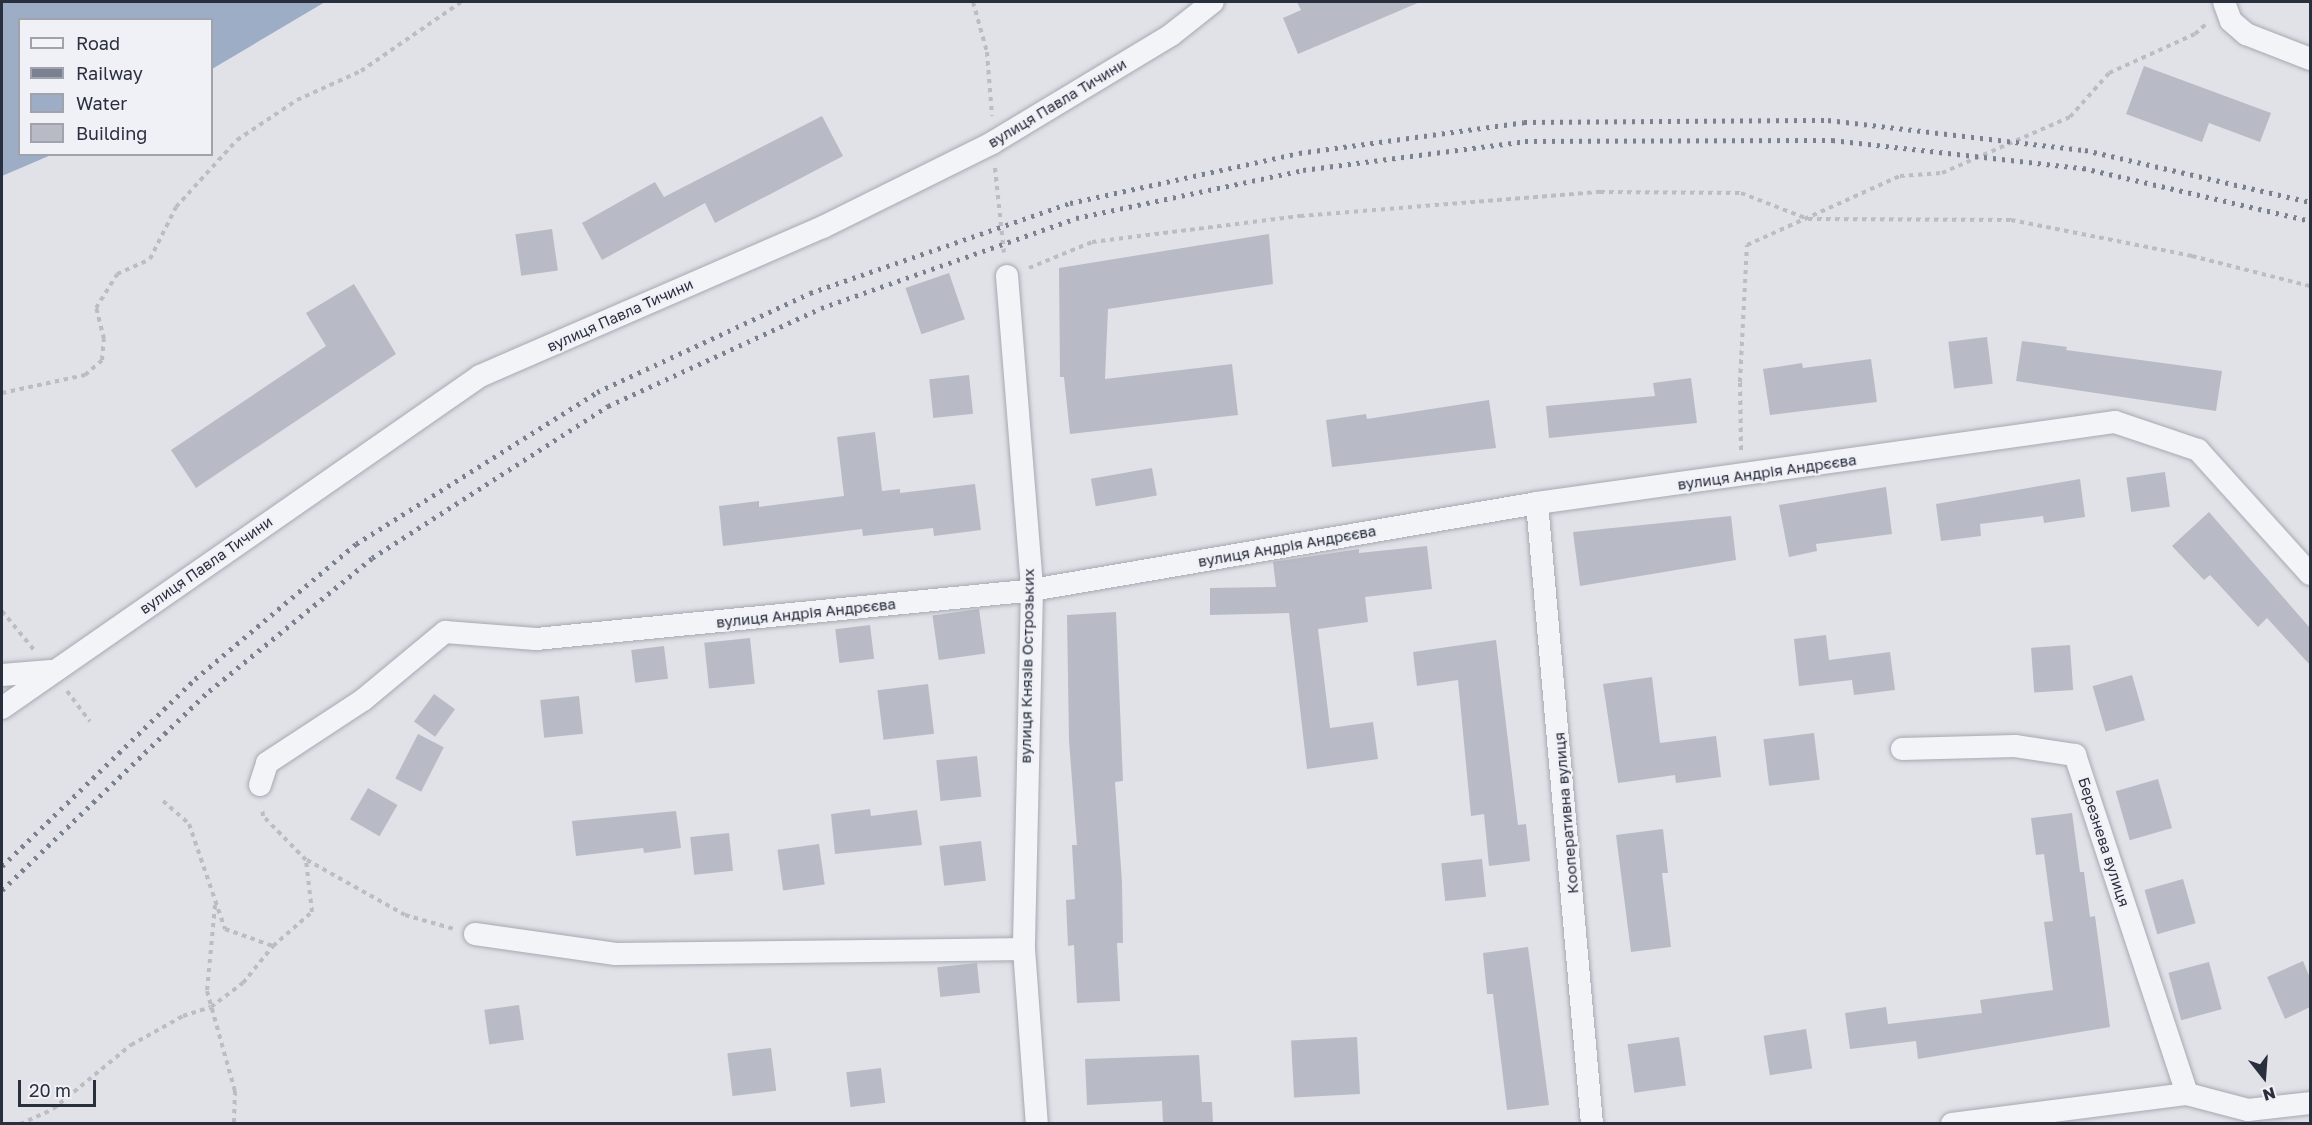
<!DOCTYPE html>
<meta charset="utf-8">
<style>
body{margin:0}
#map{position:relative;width:2312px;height:1125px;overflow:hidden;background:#e0e2e8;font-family:"Golos Text",sans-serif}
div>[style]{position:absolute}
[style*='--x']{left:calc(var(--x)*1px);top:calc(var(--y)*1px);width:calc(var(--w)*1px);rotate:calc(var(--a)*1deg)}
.water>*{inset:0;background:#9dadc6}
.building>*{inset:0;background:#b8bbc5;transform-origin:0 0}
.path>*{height:4px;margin-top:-2px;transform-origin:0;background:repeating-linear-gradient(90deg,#bbbdc3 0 4.5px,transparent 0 9px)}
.roads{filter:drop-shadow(0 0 2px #a6a9b2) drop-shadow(0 0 2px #a6a9b2)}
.street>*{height:22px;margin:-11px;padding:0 11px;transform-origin:11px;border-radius:11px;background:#f3f4f7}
.rail>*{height:4.5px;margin-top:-2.25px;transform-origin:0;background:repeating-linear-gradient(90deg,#7a8191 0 3px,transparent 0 9px)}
span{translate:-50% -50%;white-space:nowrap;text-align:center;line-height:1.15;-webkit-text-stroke:4.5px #eff1f6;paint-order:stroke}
.street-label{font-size:15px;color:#2a2f3e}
.frame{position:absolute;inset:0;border:3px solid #2a2f3e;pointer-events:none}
.legend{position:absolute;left:18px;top:18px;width:195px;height:138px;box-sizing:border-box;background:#eff1f6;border:2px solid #a0a3ac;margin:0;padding:8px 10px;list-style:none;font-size:18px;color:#2a2f3e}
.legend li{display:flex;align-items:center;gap:12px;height:30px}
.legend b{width:30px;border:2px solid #a0a3ac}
.north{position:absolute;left:2234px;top:1047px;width:60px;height:60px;-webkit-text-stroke:4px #eff1f6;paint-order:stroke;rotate:163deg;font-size:16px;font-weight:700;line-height:24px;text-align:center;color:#2a2f3e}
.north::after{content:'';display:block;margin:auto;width:21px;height:27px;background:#2a2f3e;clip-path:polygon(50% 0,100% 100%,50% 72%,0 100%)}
.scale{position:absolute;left:18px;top:1080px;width:78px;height:27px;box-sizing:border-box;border:3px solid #2a2f3e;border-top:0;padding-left:8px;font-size:18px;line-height:21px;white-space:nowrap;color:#2a2f3e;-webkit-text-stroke:4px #eff1f6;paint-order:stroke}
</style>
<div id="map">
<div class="water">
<div style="clip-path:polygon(2px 2px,325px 2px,212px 69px,212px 20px,20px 20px,20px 154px,51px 155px,2px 176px)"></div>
</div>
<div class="building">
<div style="clip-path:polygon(1297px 2px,1420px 2px,1298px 54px,1283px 18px,1301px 10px)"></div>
<div style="clip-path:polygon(2144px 66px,2271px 113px,2260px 142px,2209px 123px,2202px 142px,2126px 114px)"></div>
<div style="clip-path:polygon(822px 116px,843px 156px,715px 223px,705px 203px,602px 260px,582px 223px,655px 182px,664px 197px)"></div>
<div style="left:552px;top:229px;width:42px;height:37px;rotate:82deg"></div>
<div style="clip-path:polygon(1269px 234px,1273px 284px,1108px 309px,1105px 379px,1232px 364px,1238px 415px,1070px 434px,1064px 377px,1060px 377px,1059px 268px)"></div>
<div style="left:949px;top:273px;width:49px;height:46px;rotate:71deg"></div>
<div style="clip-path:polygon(354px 284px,396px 354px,196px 488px,171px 450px,326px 346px,306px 313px)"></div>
<div style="left:1987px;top:337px;width:47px;height:39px;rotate:83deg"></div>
<div style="clip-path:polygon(2022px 341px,2067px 347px,2066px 350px,2222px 371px,2216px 411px,2016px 381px)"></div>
<div style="clip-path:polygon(1871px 359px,1877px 402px,1770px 415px,1763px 369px,1802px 363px,1803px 368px)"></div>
<div style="left:969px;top:375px;width:39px;height:40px;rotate:84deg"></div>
<div style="clip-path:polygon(1691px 378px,1697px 423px,1549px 438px,1546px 406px,1655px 396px,1653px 383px)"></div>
<div style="clip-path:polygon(1489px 400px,1496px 448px,1332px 467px,1326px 420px,1366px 414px,1367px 419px)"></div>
<div style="clip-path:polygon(875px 432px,882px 491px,900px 489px,900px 493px,975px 484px,981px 530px,934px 536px,933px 528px,863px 536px,862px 529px,723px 546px,719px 506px,759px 501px,759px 507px,844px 496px,837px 437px)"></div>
<div style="left:1152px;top:468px;width:28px;height:62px;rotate:80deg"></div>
<div style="left:2165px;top:472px;width:35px;height:39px;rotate:82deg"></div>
<div style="clip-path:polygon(2080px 479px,2085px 517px,2044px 523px,2043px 516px,1980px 524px,1981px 536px,1941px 541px,1936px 504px)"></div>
<div style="clip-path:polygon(1886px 487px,1892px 534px,1816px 544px,1817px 551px,1789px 557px,1779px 505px)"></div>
<div style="clip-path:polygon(2209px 512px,2310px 628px,2310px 665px,2267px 618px,2258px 627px,2210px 575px,2204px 580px,2172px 546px)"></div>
<div style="clip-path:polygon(1731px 516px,1736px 560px,1580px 586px,1573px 532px)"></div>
<div style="clip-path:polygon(1427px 546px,1432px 589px,1365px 597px,1368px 622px,1318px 629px,1330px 728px,1373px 722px,1378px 759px,1307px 769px,1289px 613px,1210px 615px,1210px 588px,1276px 587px,1273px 562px,1359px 549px,1359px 553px)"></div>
<div style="left:979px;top:609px;width:45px;height:47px;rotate:82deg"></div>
<div style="clip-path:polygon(1116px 612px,1123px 781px,1115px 782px,1122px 882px,1123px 943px,1117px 943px,1120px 1001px,1077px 1003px,1074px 945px,1068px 946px,1066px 900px,1075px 899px,1072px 845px,1077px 845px,1069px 741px,1067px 615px)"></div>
<div style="left:870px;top:625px;width:34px;height:35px;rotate:83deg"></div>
<div style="clip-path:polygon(1826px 635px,1829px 660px,1890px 652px,1895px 690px,1854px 695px,1852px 680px,1799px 686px,1794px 639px)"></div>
<div style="left:750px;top:638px;width:46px;height:46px;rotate:84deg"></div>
<div style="clip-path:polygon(1496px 640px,1518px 825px,1526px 824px,1530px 861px,1489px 866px,1484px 814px,1471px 816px,1458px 680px,1417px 686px,1413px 652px)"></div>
<div style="left:2070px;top:645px;width:45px;height:39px;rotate:86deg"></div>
<div style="left:664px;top:646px;width:33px;height:33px;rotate:83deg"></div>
<div style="left:2132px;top:675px;width:47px;height:41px;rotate:74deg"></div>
<div style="clip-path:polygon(1652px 677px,1660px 743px,1716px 736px,1721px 777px,1676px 783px,1675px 775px,1618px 783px,1603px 684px)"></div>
<div style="left:928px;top:684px;width:50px;height:51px;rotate:83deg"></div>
<div style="left:434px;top:694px;width:26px;height:34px;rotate:36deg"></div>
<div style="left:579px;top:696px;width:38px;height:39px;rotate:84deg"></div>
<div style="left:1814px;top:733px;width:47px;height:51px;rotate:83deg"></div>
<div style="left:418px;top:734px;width:29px;height:50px;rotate:27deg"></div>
<div style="left:977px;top:756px;width:41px;height:41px;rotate:84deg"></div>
<div style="left:2158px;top:779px;width:51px;height:44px;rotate:74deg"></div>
<div style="left:368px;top:788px;width:34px;height:36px;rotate:30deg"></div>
<div style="clip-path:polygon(870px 809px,871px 816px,917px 810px,922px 845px,835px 854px,831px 814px)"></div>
<div style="clip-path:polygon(676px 811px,681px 848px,644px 853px,643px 848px,576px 856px,572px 821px)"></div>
<div style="clip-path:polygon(2072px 813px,2080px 872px,2084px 872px,2090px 917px,2095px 916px,2110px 1027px,1918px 1059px,1916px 1041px,1850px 1049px,1845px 1013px,1886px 1007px,1888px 1024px,1982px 1013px,1980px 1000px,2053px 990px,2044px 922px,2053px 921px,2044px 854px,2036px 855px,2031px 818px)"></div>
<div style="clip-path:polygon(1663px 829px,1668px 873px,1662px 873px,1671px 947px,1631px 952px,1616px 835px)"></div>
<div style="left:729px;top:833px;width:38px;height:39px;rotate:84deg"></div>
<div style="left:981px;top:841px;width:40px;height:42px;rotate:83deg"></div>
<div style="left:819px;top:844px;width:41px;height:42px;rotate:82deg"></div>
<div style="left:1482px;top:859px;width:38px;height:41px;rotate:84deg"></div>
<div style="left:2183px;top:879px;width:46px;height:40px;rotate:74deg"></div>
<div style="clip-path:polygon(1528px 947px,1549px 1105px,1507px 1110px,1493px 994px,1487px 994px,1483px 953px)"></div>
<div style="clip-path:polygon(2303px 961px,2310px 978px,2310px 1007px,2285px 1019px,2267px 977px)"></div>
<div style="left:2209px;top:962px;width:49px;height:42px;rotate:75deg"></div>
<div style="left:977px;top:963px;width:30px;height:40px;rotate:84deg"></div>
<div style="left:519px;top:1005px;width:35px;height:35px;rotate:82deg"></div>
<div style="left:1806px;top:1029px;width:40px;height:43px;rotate:81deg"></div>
<div style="left:1357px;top:1037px;width:57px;height:66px;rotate:87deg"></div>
<div style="left:1679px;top:1037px;width:49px;height:52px;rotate:82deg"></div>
<div style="left:771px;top:1048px;width:43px;height:44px;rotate:83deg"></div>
<div style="clip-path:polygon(1199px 1055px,1202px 1102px,1212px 1102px,1213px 1124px,1163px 1124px,1162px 1101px,1087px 1105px,1085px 1059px)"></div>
<div style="left:881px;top:1068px;width:35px;height:35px;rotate:83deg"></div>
</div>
<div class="path">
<div style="--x:973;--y:2;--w:52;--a:74.4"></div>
<div style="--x:987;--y:52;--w:64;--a:85.5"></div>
<div style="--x:995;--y:168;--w:85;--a:84"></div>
<div style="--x:1029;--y:268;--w:68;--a:-22.4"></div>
<div style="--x:1092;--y:242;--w:210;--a:-7.1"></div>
<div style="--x:1300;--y:216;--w:301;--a:-4.6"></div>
<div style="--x:1600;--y:192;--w:141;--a:0.4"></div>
<div style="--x:1741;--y:193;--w:72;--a:21.2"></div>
<div style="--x:1808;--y:219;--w:203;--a:0.3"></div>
<div style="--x:2011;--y:220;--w:185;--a:11.2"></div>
<div style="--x:2192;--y:256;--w:122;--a:14.3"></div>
<div style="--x:2;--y:393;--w:85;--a:-12.2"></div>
<div style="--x:85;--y:375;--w:23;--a:-41"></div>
<div style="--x:102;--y:360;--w:21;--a:-85"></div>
<div style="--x:104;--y:339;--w:32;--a:-104"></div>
<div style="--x:96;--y:308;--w:40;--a:-58"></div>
<div style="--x:117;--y:274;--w:36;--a:-24"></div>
<div style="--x:150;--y:259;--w:58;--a:-63.4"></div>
<div style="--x:176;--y:207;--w:91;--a:-47.7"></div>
<div style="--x:237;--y:140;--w:72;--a:-33.7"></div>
<div style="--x:297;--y:100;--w:70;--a:-24.4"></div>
<div style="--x:361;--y:71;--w:121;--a:-34.6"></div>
<div style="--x:1741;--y:450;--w:68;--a:-90.8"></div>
<div style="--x:1740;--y:382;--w:137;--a:-87.1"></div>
<div style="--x:1747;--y:245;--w:168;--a:-24.3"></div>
<div style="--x:1900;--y:176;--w:42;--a:-4.1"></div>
<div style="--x:1942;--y:173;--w:140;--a:-23.6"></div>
<div style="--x:2070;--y:117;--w:59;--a:-48.4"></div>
<div style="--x:2109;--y:73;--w:94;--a:-24.4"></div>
<div style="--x:2195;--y:34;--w:15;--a:-42"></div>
<div style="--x:2;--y:611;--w:50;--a:50.6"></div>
<div style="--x:67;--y:691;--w:38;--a:53"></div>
<div style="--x:163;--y:801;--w:35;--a:41"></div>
<div style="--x:189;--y:824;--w:111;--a:71.1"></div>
<div style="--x:225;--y:929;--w:51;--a:19.5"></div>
<div style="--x:273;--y:946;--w:52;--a:-41.1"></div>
<div style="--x:312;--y:912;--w:52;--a:-96.6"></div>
<div style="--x:306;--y:860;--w:62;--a:-134.3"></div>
<div style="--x:263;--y:816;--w:9;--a:-96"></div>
<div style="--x:307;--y:860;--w:112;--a:29.3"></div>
<div style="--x:405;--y:915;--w:51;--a:15.9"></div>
<div style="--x:215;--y:905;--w:86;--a:95.3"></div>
<div style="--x:207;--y:991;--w:104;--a:74.4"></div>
<div style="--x:235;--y:1091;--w:33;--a:92"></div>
<div style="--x:20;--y:1124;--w:36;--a:-24"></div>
<div style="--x:53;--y:1109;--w:101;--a:-39.4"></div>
<div style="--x:131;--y:1045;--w:60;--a:-29.1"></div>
<div style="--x:183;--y:1016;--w:29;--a:-18"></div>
<div style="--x:211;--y:1007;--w:40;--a:-37"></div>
<div style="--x:243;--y:983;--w:48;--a:-51"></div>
</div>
<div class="roads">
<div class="street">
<div style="--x:2224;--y:2;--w:20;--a:70"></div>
<div style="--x:2231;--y:21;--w:20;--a:41"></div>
<div style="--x:2246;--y:34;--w:69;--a:21.3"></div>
<div style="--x:1007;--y:276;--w:315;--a:85.4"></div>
<div style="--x:1032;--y:590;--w:359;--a:91.3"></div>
<div style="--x:1024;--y:949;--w:175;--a:85.8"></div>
<div style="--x:1537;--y:503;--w:623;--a:84.94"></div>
<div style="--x:2;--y:675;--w:49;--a:-4.7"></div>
<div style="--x:2;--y:708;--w:582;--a:-34.78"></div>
<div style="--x:480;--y:376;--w:374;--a:-23.5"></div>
<div style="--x:823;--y:227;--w:189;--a:-26.4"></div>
<div style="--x:992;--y:143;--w:209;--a:-31.1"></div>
<div style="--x:1171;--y:35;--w:53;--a:-38.2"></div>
<div style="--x:1902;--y:749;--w:113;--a:-1.5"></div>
<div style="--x:2015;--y:746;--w:61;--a:8.5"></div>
<div style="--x:2075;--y:755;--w:357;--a:71.7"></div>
<div style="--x:260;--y:785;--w:23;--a:-72"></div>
<div style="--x:267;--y:763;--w:115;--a:-33.3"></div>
<div style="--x:363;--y:700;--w:107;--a:-39.7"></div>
<div style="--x:445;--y:632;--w:91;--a:4.4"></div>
<div style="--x:536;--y:639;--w:498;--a:-5.6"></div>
<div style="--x:1032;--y:590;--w:512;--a:-9.77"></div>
<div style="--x:1537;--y:503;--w:584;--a:-7.98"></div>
<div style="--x:2115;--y:422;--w:88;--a:18.6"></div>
<div style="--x:2198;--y:450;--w:167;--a:47.9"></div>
<div style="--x:475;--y:934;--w:142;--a:8.1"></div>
<div style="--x:616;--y:954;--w:408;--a:-0.7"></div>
<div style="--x:1952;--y:1124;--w:237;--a:-7.3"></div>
<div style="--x:2187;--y:1094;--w:63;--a:14.7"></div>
<div style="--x:2248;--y:1110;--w:62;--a:-6.4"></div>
</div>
</div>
<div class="rail">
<div style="--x:2;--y:866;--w:269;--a:-44.1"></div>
<div style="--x:195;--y:679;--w:210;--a:-40"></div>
<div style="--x:356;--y:544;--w:285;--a:-32.2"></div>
<div style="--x:597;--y:392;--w:235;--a:-24.9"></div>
<div style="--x:810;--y:293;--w:275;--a:-19.1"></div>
<div style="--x:1070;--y:203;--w:234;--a:-12.3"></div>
<div style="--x:1299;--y:153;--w:227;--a:-7.8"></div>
<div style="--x:1524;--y:122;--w:304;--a:-0.4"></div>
<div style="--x:1828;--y:120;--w:259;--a:6.7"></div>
<div style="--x:2085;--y:150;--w:231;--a:13"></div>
<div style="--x:2;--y:890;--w:287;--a:-43.9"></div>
<div style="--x:209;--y:691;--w:210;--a:-39.2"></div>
<div style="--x:372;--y:558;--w:281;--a:-32.8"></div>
<div style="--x:608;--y:406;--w:234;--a:-24.7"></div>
<div style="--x:821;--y:308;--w:270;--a:-19.4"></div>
<div style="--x:1076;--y:218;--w:232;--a:-11.9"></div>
<div style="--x:1303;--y:170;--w:224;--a:-7.4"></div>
<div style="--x:1525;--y:141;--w:307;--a:-0.2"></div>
<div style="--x:1832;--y:140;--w:253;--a:6.4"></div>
<div style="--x:2083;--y:168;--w:233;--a:13.1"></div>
</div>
<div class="street-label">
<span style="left:1057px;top:103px;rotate:-31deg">вулиця Павла Тичини</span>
<span style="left:620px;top:315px;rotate:-24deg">вулиця Павла Тичини</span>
<span style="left:1767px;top:472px;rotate:-8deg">вулиця Андрія Андрєєва</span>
<span style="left:1287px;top:546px;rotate:-10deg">вулиця Андрія Андрєєва</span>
<span style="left:206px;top:565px;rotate:-35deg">вулиця Павла Тичини</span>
<span style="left:806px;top:613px;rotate:-6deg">вулиця Андрія Андрєєва</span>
<span style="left:1027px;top:666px;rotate:-89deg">вулиця Князів Острозьких</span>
<span style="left:1566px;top:813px;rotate:-95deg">Кооперативна вулиця</span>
<span style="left:2104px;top:842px;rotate:72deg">Березнева вулиця</span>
</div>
<div class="frame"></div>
<ul class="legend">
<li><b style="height:8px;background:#f3f4f7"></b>Road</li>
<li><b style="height:8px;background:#7a8191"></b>Railway</li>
<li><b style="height:16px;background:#9dadc6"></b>Water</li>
<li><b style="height:16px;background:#b8bbc5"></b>Building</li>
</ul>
<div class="north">N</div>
<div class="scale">20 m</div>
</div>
